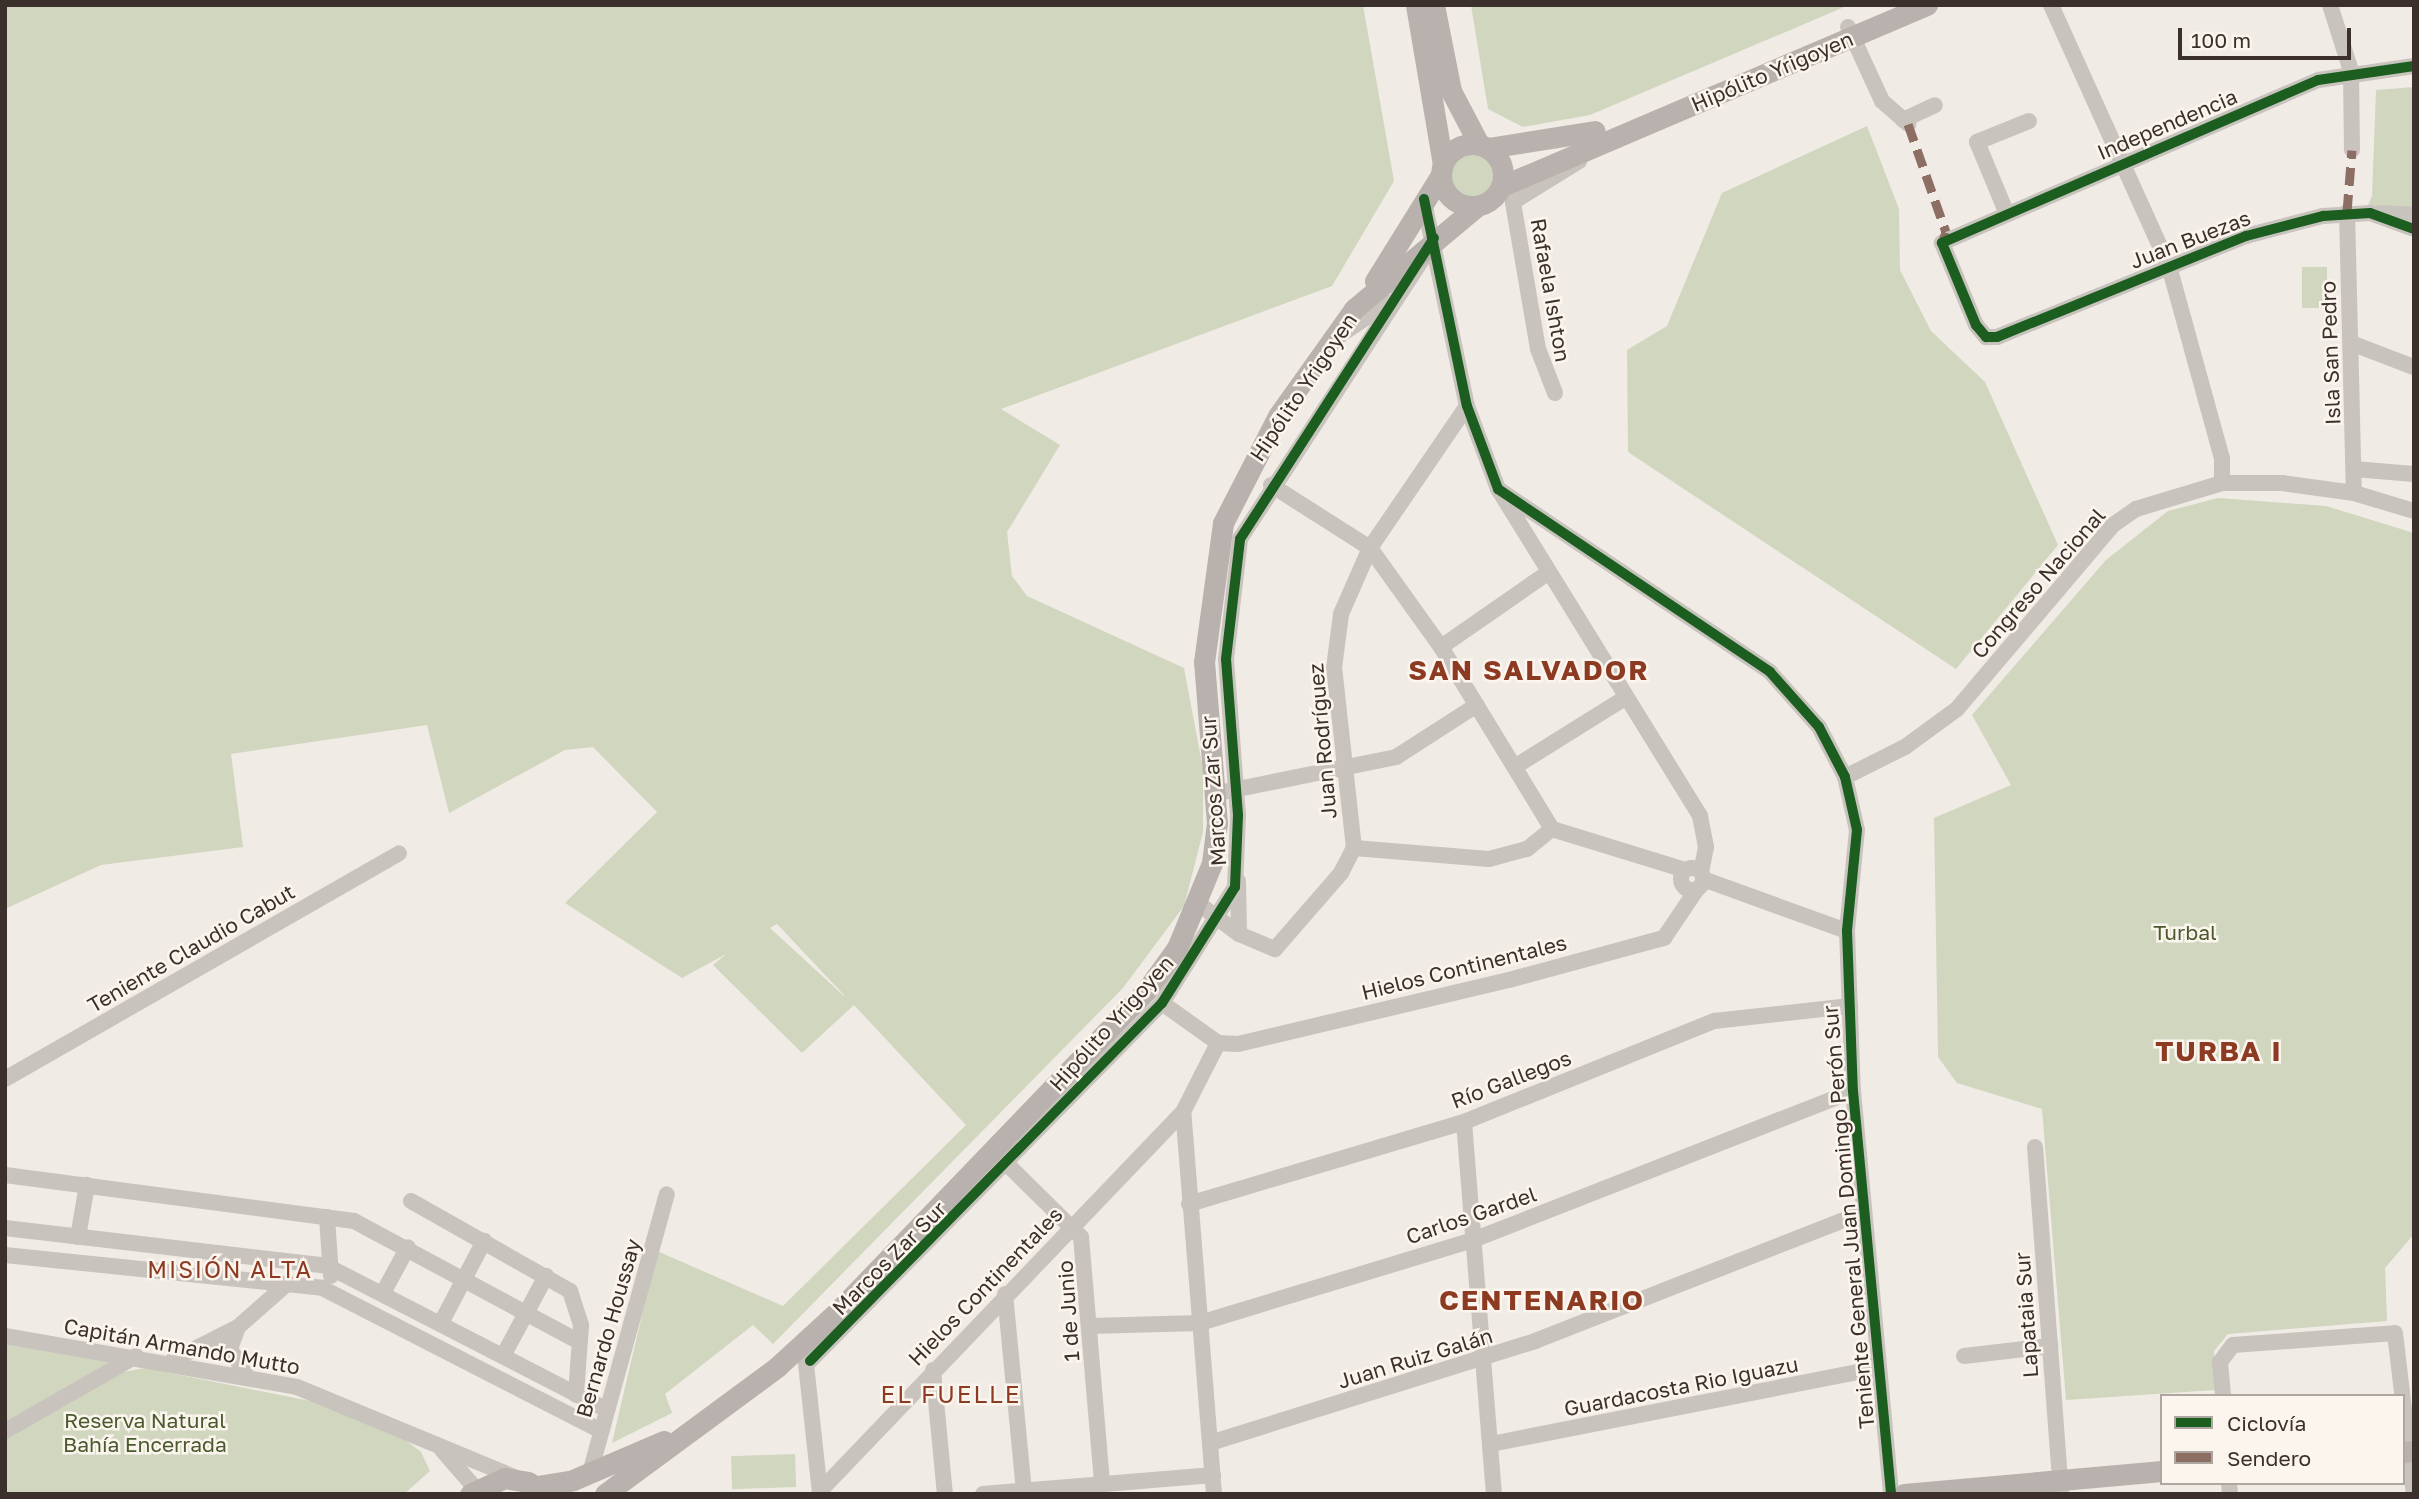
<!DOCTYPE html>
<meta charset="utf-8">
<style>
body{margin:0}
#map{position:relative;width:2419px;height:1499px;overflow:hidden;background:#f0ebe5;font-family:"Golos Text",sans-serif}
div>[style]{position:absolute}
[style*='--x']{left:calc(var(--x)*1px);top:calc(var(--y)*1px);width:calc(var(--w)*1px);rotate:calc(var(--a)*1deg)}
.green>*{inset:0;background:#d1d6bf;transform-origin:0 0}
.round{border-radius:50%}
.minor>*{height:16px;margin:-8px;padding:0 8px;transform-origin:8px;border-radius:8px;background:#c9c3be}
.minor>.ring{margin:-8px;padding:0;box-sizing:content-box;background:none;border:16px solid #c9c3be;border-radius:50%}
.major>*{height:21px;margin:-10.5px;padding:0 10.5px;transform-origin:10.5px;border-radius:10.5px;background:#b8b1ad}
.major>.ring{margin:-10.5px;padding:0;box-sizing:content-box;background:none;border:21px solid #b8b1ad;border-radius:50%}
.quiet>*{height:9px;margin-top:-4.5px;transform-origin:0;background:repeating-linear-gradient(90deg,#8d6e63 0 18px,transparent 0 27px)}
.cycleway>*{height:10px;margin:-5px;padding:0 5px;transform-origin:5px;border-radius:5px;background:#1b5e20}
span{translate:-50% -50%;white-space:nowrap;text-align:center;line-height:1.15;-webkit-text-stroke:5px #fbf5ee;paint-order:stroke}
.street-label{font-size:21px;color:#3b302b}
.park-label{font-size:21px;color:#4a5a2e}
.neighbourhood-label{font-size:23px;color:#8c3b22;letter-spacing:2px}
.quarter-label{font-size:24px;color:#8c3b22;letter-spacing:2px}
.district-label{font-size:28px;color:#8c3b22;font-weight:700;letter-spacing:2px}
.frame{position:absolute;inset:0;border:7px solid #3b302b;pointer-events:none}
.legend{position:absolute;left:2160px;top:1394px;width:245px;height:91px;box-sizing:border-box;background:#fbf5ee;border:2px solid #aea6a0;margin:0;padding:9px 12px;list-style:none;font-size:21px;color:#3b302b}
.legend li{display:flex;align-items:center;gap:14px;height:35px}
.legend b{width:35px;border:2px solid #aea6a0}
.scale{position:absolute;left:2178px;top:28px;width:173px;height:32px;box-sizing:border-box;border:4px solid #3b302b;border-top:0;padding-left:9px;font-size:21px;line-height:24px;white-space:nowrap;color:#3b302b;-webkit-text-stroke:5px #fbf5ee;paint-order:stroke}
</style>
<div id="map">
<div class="green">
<div style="clip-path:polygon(evenodd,5px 5px,1363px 5px,1394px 181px,1332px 286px,1001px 409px,1060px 445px,1007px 532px,1012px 576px,1027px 596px,1184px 668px,1203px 769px,1203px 832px,1184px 906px,1123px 988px,773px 1344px,753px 1325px,665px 1394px,672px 1413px,612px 1443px,657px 1251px,783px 1306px,966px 1125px,854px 1005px,802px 1053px,713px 965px,726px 954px,682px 978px,565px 903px,657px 812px,593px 747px,565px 750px,449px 813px,427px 725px,231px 754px,243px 847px,101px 865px,5px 909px,5px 5px,777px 924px,844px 995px,844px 996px,770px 928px,777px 924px)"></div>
<div style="clip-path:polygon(1471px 5px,1849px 5px,1590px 115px,1523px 127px,1488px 109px)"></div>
<div style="clip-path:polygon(2414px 87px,2414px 231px,2364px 216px,2372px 196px,2376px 90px)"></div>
<div style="clip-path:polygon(1867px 126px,1899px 209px,1900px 270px,1931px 331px,1985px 382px,2058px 545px,1956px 669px,1628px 452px,1627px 350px,1667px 326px,1722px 193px)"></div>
<div class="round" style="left:1448px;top:152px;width:48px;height:48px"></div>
<div style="left:2302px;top:267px;width:25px;height:41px"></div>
<div style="clip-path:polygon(2218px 498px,2326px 506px,2414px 533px,2414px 1234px,2385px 1268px,2387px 1321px,2228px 1334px,2214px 1351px,2215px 1390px,2066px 1400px,2042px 1109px,1957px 1083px,1938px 1057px,1934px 818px,2011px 785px,1972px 715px,2106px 560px,2168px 511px)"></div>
<div style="clip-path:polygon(5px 1344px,112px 1361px,5px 1422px)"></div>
<div style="clip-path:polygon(145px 1368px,330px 1405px,399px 1435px,421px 1452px,430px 1471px,404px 1494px,5px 1494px,5px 1439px,123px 1372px)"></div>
<div style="left:795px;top:1454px;width:33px;height:64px;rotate:88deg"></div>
</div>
<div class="minor">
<div style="--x:2051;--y:5;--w:286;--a:65.7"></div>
<div style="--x:2169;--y:266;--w:200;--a:74.6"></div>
<div style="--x:2222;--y:459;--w:24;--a:90"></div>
<div style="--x:2330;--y:5;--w:69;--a:72.3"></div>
<div style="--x:2351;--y:71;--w:79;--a:89.3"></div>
<div style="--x:1848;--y:27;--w:81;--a:65.3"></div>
<div style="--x:1882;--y:101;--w:35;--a:41"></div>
<div style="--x:2414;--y:66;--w:97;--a:171.7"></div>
<div style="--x:2318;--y:80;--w:410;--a:156.6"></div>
<div style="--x:1942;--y:243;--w:89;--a:67.5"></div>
<div style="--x:1976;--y:325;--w:16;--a:50"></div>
<div style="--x:1986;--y:337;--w:11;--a:0"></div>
<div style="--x:1997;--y:337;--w:269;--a:-22.1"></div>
<div style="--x:2246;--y:236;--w:80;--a:-14.6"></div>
<div style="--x:2323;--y:216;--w:47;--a:-3.7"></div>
<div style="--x:2370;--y:213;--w:47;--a:20"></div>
<div style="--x:1903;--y:120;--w:35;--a:-25"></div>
<div style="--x:1424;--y:202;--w:208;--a:78.1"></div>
<div style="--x:1467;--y:406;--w:89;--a:69.5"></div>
<div style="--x:1498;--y:489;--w:328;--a:33.9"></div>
<div style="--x:1770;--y:672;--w:74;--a:48.3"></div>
<div style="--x:1819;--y:727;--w:56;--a:62.5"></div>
<div style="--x:1845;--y:777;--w:54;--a:77.2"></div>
<div style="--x:1857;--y:830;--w:101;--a:95.7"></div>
<div style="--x:1847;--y:931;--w:160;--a:87.9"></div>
<div style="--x:1853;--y:1091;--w:405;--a:84.6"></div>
<div style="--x:2347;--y:212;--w:281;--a:88.6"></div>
<div style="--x:2380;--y:213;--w:34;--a:3"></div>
<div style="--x:2007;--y:214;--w:78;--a:-112.6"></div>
<div style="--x:1977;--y:142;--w:56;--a:-22"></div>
<div style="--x:1340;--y:335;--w:58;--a:-33.7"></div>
<div style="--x:2351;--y:343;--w:67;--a:20.9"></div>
<div style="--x:1555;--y:393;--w:47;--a:-111.1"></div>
<div style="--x:1538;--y:349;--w:149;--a:-99.7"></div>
<div style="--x:1513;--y:202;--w:78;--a:-31.8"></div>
<div style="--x:2354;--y:469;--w:60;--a:4.8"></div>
<div style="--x:1271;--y:485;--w:117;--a:32.5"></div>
<div style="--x:1370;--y:548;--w:122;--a:54.4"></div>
<div style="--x:1441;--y:647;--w:213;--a:58.6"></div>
<div style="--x:1500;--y:492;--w:381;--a:58.3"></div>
<div style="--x:1700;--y:816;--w:32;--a:79"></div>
<div style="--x:1706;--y:847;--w:25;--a:101"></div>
<div style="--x:1441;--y:647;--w:128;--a:-34.8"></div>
<div style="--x:1516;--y:766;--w:128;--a:-32"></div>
<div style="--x:1845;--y:777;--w:67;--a:-26.6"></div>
<div style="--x:1905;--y:747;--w:64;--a:-36.2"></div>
<div style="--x:1957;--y:709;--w:241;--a:-49.7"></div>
<div style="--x:2113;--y:525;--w:28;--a:-35"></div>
<div style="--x:2136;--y:509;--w:90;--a:-16.8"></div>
<div style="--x:2222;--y:483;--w:60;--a:0"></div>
<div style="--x:2282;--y:483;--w:73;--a:7.9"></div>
<div style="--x:2354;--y:493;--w:63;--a:16.7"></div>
<div style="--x:1218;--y:793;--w:182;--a:-11.4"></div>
<div style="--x:1396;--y:757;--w:96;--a:-32.7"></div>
<div style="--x:1354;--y:848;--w:135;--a:4.7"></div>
<div style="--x:1489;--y:859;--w:39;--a:-15"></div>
<div style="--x:1527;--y:849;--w:32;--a:-39"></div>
<div style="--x:1552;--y:829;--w:139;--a:17.1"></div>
<div class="ring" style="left:1681px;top:868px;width:6px;height:6px"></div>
<div style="--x:1703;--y:879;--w:153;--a:19.9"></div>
<div style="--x:1238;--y:881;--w:53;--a:88.9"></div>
<div style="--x:1199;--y:904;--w:50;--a:36.9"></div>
<div style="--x:1239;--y:934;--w:39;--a:23"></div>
<div style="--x:1275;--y:949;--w:101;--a:-49"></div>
<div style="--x:1341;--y:873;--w:28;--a:-63"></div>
<div style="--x:1354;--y:848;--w:181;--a:-96.3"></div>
<div style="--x:1334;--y:668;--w:54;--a:-82.6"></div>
<div style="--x:1341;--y:614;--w:72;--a:-66.3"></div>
<div style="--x:1370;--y:548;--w:172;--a:-55.7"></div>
<div style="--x:1162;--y:1003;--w:69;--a:35.5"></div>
<div style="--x:1218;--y:1043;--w:20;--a:3"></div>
<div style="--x:1238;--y:1044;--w:278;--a:-13.3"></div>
<div style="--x:1509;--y:980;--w:161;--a:-15.2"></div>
<div style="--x:1664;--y:938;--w:59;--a:-56"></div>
<div style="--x:5;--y:1079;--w:454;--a:-29.8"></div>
<div style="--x:1464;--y:1122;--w:373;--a:85.4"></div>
<div style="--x:2035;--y:1147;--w:348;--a:85.7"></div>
<div style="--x:1009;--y:1166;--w:101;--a:44.6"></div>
<div style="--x:1081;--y:1237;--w:248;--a:85.1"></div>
<div style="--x:5;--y:1175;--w:352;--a:7.5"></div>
<div style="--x:354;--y:1221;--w:256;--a:28.2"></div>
<div style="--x:411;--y:1201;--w:183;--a:29.5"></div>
<div style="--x:570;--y:1291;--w:36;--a:72"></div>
<div style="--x:581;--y:1325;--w:70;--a:94.1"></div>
<div style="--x:1189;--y:1204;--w:287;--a:-16.6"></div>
<div style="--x:1464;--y:1122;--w:270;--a:-22"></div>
<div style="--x:1714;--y:1021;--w:137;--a:-6.3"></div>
<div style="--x:327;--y:1217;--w:59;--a:86.1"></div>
<div style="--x:5;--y:1228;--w:324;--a:6.7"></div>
<div style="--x:327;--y:1266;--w:313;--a:27.2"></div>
<div style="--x:78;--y:1237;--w:53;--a:-80.2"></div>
<div style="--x:5;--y:1255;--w:319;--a:5.9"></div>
<div style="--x:322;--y:1288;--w:314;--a:27.1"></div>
<div style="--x:383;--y:1293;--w:52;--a:-61.5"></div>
<div style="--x:1005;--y:1294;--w:198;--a:84.5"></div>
<div style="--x:441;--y:1323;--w:93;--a:-62.3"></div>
<div style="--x:1090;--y:1326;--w:110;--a:-1.6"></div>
<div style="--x:1200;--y:1323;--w:285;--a:-16.9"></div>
<div style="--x:1473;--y:1240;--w:408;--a:-21.4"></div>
<div style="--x:238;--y:1327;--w:23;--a:110"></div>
<div style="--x:230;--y:1349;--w:31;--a:58"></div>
<div style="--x:5;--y:1336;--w:296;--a:9.9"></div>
<div style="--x:297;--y:1387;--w:238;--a:22.5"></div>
<div style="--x:805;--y:1355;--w:140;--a:83.8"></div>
<div style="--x:503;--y:1356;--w:91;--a:-61.7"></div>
<div style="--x:1964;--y:1356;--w:87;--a:-6.6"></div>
<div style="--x:173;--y:1360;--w:73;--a:-26.9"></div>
<div style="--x:238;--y:1327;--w:65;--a:-41.3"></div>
<div style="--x:810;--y:1361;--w:502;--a:-45.48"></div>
<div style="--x:1162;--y:1003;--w:137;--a:-57.8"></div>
<div style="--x:1235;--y:887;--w:72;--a:-87.6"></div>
<div style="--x:1238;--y:815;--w:156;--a:-94.4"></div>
<div style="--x:1226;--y:659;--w:121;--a:-83.3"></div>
<div style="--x:1240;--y:539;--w:346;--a:-56.9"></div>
<div style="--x:933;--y:1370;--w:125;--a:84.5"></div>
<div style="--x:2223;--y:1396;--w:34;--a:-95"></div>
<div style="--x:2220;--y:1362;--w:21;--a:-53"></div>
<div style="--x:2233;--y:1345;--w:162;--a:-4.2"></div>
<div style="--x:2395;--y:1333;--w:162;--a:83.3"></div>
<div style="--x:5;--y:1431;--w:151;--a:-29.8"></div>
<div style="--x:1210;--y:1443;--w:341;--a:-17.4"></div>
<div style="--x:1535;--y:1341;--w:353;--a:-21.4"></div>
<div style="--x:1491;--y:1444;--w:395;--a:-11.1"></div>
<div style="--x:442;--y:1450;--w:52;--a:48.9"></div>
<div style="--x:590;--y:1473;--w:289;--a:-74.6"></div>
<div style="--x:2229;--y:1483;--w:11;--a:85"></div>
<div style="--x:820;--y:1491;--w:525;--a:-46.24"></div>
<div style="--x:983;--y:1494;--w:231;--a:-4.7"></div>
<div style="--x:1214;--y:1494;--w:383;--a:-94.6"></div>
<div style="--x:1183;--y:1112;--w:77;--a:-63.1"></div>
</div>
<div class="major">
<div style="--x:1416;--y:5;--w:162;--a:80.4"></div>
<div style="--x:1434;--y:5;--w:88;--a:78.8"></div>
<div style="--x:1451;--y:91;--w:60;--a:62.2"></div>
<div class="ring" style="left:1441px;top:144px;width:41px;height:41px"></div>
<div style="--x:1488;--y:148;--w:108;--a:-9"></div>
<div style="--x:1502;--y:186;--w:462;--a:-23.1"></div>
<div style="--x:1375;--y:281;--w:125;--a:-58.1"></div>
<div style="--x:2403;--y:1452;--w:11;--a:-5"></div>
<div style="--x:537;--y:1486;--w:36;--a:-9"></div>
<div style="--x:573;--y:1480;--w:99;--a:-23.2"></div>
<div style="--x:470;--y:1494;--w:38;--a:-25"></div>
<div style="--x:504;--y:1478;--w:24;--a:9"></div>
<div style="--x:528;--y:1482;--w:22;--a:32"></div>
<div style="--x:605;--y:1494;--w:214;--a:-36.4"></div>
<div style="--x:777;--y:1367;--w:81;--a:-42.5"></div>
<div style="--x:837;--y:1312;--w:446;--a:-46.1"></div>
<div style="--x:1146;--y:991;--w:53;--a:-54.2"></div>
<div style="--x:1177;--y:948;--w:92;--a:-67.6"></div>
<div style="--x:1212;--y:863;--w:40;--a:-82.9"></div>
<div style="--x:1217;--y:823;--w:162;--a:-94.6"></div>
<div style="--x:1204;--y:662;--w:140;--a:-82.2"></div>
<div style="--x:1223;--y:523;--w:120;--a:-62.8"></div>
<div style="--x:1278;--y:416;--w:131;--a:-54.6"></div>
<div style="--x:1354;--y:309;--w:160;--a:-39.9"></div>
<div style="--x:1904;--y:1494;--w:259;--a:-5.1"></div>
</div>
<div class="quiet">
<div style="--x:1908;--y:124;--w:114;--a:70.6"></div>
<div style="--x:1946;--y:232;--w:12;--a:110"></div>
<div style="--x:2347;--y:212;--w:62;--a:-85.4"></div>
</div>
<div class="cycleway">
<div style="--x:2414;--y:66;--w:97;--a:171.7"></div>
<div style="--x:2318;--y:80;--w:410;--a:156.6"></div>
<div style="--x:1942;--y:243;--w:89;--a:67.5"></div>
<div style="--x:1976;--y:325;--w:16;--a:50"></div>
<div style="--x:1986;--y:337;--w:11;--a:0"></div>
<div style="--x:1997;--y:337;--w:269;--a:-22.1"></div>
<div style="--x:2246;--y:236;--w:80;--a:-14.6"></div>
<div style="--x:2323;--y:216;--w:47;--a:-3.7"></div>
<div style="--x:2370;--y:213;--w:47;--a:20"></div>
<div style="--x:1424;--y:199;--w:211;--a:78.3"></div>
<div style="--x:1467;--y:406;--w:89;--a:69.5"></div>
<div style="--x:1498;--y:489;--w:328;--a:33.9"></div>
<div style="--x:1770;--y:672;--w:74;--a:48.3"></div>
<div style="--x:1819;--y:727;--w:56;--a:62.5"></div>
<div style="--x:1845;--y:777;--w:54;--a:77.2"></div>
<div style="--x:1857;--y:830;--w:101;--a:95.7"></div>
<div style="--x:1847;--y:931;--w:160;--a:87.9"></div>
<div style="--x:1853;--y:1091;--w:405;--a:84.6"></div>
<div style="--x:810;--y:1361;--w:502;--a:-45.48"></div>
<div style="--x:1162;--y:1003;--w:137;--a:-57.8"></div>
<div style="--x:1235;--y:887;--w:72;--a:-87.6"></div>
<div style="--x:1238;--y:815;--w:156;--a:-94.4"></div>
<div style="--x:1226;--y:659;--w:121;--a:-83.3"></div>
<div style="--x:1240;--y:539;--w:358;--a:-57.2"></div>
</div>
<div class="street-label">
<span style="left:1772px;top:71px;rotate:-23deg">Hipólito Yrigoyen</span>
<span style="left:2167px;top:124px;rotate:-23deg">Independencia</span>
<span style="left:2190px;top:239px;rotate:-21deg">Juan Buezas</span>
<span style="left:1551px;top:290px;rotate:80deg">Rafaela Ishton</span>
<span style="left:2330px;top:353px;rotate:-92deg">Isla San Pedro</span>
<span style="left:1303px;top:387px;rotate:-56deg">Hipólito Yrigoyen</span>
<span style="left:2038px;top:583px;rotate:-49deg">Congreso Nacional</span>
<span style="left:1322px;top:741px;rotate:-95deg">Juan Rodríguez</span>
<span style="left:1213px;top:791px;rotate:-94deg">Marcos Zar Sur</span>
<span style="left:191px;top:948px;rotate:-30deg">Teniente Claudio Cabut</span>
<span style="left:1464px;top:967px;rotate:-14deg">Hielos Continentales</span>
<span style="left:1111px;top:1023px;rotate:-48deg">Hipólito Yrigoyen</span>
<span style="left:1511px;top:1079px;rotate:-21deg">Río Gallegos</span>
<span style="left:1471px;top:1215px;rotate:-19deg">Carlos Gardel</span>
<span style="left:1848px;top:1217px;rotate:-95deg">Teniente General Juan Domingo Perón Sur</span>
<span style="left:889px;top:1258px;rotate:-45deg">Marcos Zar Sur</span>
<span style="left:985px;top:1286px;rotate:-46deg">Hielos Continentales</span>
<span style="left:1068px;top:1311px;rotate:-94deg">1 de Junio</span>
<span style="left:2026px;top:1315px;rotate:-94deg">Lapataia Sur</span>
<span style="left:608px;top:1328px;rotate:-74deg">Bernardo Houssay</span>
<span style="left:182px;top:1346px;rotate:10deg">Capitán Armando Mutto</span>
<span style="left:1415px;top:1358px;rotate:-17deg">Juan Ruiz Galán</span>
<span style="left:1681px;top:1386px;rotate:-11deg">Guardacosta Rio Iguazu</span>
</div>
<div class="park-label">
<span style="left:2185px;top:932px">Turbal</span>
<span style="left:145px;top:1432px">Reserva Natural<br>Bahía Encerrada</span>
</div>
<div class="neighbourhood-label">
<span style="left:230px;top:1269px">MISIÓN ALTA</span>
</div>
<div class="quarter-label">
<span style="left:951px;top:1394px">EL FUELLE</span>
</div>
<div class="district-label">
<span style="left:1529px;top:670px">SAN SALVADOR</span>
<span style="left:2219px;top:1051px">TURBA I</span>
<span style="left:1542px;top:1300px">CENTENARIO</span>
</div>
<div class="frame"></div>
<ul class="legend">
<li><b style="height:9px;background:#1b5e20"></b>Ciclovía</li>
<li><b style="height:9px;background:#8d6e63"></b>Sendero</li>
</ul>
<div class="scale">100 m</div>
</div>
